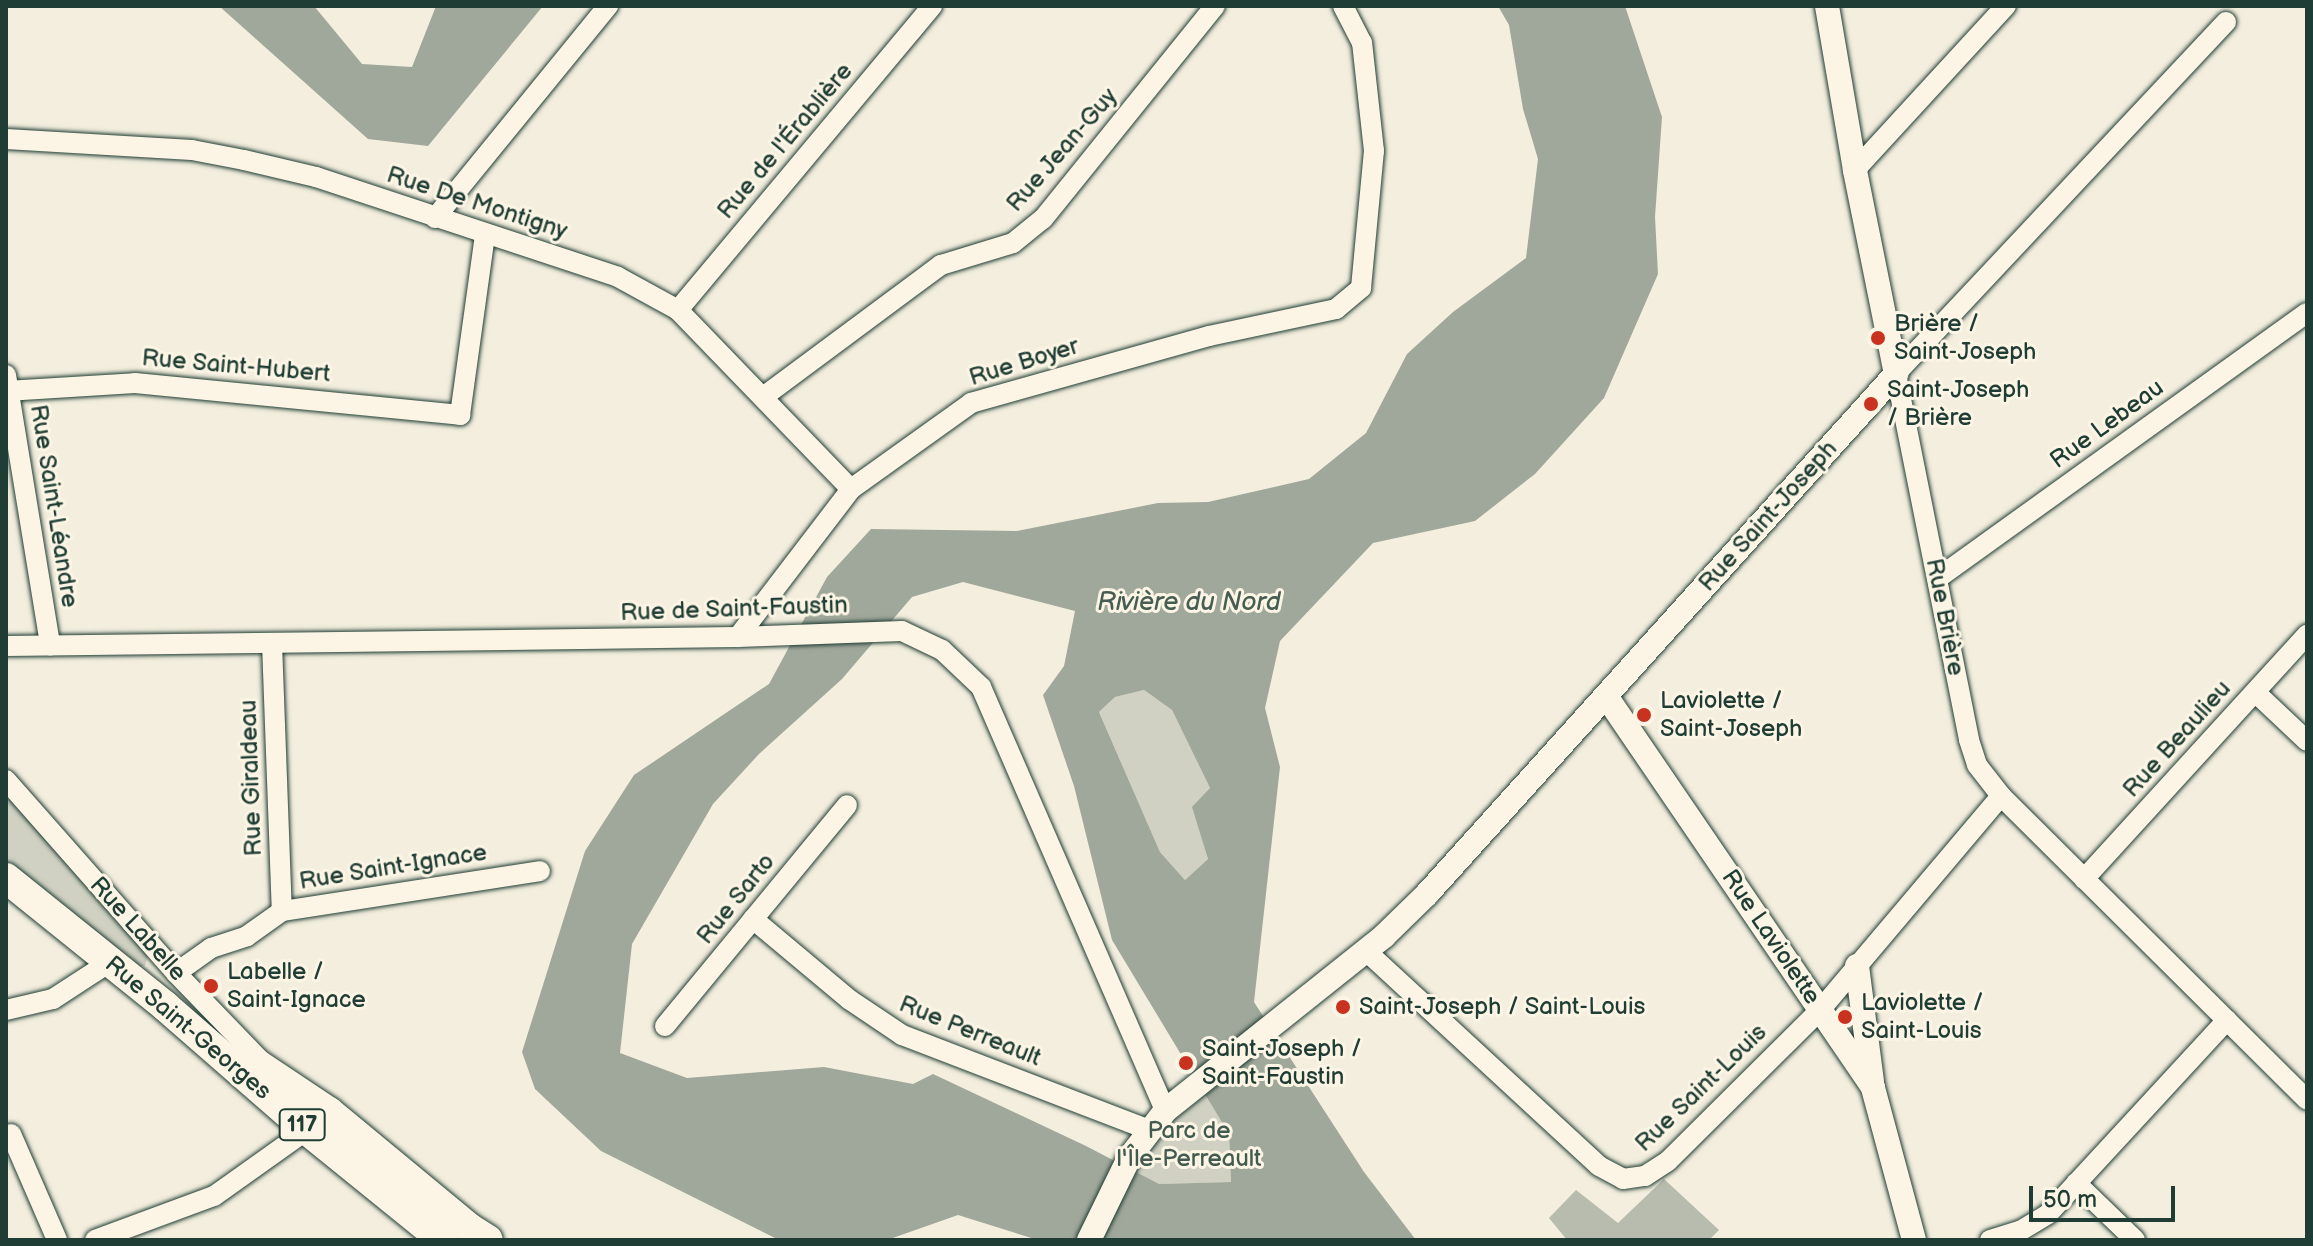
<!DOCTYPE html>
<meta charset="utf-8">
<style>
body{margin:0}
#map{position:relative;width:2313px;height:1246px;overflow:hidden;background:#f3eede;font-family:"Balsamiq Sans",sans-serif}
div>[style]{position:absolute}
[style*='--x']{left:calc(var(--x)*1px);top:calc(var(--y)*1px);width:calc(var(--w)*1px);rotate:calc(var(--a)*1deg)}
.green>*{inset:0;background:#d0d1c2}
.water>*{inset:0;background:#a0a89b}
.building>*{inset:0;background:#b8bcae}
.roads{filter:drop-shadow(0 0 2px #1f3d34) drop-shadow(0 0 2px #1f3d34)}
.minor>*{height:20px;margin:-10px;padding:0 10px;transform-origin:10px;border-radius:10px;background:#fcf5e5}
.tertiary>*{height:24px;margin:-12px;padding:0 12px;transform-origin:12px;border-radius:12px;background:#fcf5e5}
.primary>*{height:30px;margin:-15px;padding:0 15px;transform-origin:15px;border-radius:15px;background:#fcf5e5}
.dots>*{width:22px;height:22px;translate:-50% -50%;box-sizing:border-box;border:4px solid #fcf5e5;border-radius:50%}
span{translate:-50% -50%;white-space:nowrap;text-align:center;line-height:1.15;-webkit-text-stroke:6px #fcf5e5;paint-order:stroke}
.shield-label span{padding:2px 6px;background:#fcf5e5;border:2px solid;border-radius:6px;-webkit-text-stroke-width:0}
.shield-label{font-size:22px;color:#1f3d34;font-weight:700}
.street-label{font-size:24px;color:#1f3d34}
.poi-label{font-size:24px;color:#1f3d34}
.left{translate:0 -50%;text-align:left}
.park-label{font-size:24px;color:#425b50}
.water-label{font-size:26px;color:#465d53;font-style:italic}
.frame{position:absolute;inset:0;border:8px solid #1f3d34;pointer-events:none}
.scale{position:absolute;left:2029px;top:1186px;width:146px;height:36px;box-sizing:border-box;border:4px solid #1f3d34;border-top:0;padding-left:10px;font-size:24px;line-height:28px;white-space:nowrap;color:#1f3d34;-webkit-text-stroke:6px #fcf5e5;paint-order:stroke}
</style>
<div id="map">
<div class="green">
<div style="clip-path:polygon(1144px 690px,1172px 710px,1210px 788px,1193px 807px,1208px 859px,1185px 880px,1160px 852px,1099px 712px,1115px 697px)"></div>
<div style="clip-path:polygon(6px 786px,148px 955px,145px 966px,133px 967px,6px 870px)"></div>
<div style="clip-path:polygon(1202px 1089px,1229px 1134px,1231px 1182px,1159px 1184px,1132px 1172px,1149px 1130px)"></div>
</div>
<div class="water">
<div style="clip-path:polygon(219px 6px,314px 6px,362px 64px,412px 67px,436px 6px,543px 6px,428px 146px,368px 139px)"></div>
<div style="clip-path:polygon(evenodd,1498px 6px,1625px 6px,1662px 117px,1655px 217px,1658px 274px,1604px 398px,1535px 474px,1475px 521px,1373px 543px,1280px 641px,1265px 708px,1280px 767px,1254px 1002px,1364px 1172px,1416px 1240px,1038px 1240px,958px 1215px,887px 1240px,779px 1240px,601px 1151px,535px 1089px,522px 1052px,585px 851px,634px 775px,769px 684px,827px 577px,871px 529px,1017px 531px,1158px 503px,1208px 502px,1309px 479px,1366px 433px,1407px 354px,1453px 312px,1526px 258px,1538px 159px,1523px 109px,1509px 25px,1498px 6px,963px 582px,1075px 611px,1064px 666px,1043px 695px,1074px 786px,1112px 940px,1229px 1134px,1231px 1182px,1159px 1184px,1086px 1146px,933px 1074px,913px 1084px,824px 1067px,687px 1078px,620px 1053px,632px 944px,713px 804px,759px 754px,842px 679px,912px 597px,963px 582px,1498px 6px,1144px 690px,1172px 710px,1210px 788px,1192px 807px,1208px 859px,1185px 880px,1160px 852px,1099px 712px,1115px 697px,1144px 690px)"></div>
</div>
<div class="building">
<div style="clip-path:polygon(1664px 1179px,1719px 1230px,1709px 1240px,1567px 1240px,1549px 1218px,1576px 1190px,1618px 1223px)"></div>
</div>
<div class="roads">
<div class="minor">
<div style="--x:2226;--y:22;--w:482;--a:133.2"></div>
<div style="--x:1896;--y:374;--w:373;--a:78.7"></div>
<div style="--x:1969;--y:740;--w:26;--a:72"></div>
<div style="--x:1977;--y:765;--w:39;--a:52"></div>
<div style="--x:2001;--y:796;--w:431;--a:44.8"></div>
<div style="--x:6;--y:139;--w:186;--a:3.4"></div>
<div style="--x:192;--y:150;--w:53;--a:10.9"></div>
<div style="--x:244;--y:160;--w:74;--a:13.3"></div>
<div style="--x:316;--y:177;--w:318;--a:18.3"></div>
<div style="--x:618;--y:277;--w:68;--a:28.8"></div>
<div style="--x:678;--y:310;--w:249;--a:46"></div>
<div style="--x:1855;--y:170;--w:223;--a:-47.4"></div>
<div style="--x:435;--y:218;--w:274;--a:-50.8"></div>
<div style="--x:678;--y:310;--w:396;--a:-50.1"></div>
<div style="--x:6;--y:375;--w:274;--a:80.7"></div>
<div style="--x:6;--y:391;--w:129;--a:-3.5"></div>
<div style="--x:135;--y:383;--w:327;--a:5.6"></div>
<div style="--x:460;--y:415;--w:183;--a:-82.1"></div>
<div style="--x:763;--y:397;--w:222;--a:-36.6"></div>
<div style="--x:941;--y:265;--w:75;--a:-17"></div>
<div style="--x:1013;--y:243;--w:38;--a:-39"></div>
<div style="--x:1043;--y:219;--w:274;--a:-51.1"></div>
<div style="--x:1938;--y:578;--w:454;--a:-35.7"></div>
<div style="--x:738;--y:637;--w:186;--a:-52.6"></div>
<div style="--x:851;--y:489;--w:148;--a:-35.6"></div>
<div style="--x:971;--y:403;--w:247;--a:-15.7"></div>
<div style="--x:1209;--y:336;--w:130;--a:-12"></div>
<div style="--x:1336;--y:309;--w:33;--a:-40"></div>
<div style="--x:1361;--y:288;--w:138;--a:-84.6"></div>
<div style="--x:1374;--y:151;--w:109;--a:-96.3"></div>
<div style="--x:1362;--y:43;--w:42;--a:-117.2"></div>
<div style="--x:272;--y:643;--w:268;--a:87.9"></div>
<div style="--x:6;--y:646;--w:732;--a:-0.7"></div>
<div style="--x:738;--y:637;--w:164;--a:-2.1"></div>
<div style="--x:902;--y:631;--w:44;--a:25.4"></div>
<div style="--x:942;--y:650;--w:54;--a:43.5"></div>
<div style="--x:981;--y:687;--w:462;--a:66.5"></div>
<div style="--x:2255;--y:692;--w:71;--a:43.3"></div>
<div style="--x:6;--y:780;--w:257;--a:48.6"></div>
<div style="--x:176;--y:973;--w:127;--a:46"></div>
<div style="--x:2084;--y:879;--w:331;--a:-47.6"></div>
<div style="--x:753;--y:919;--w:126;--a:39.9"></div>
<div style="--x:850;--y:1000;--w:63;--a:33.9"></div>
<div style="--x:902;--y:1035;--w:265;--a:21"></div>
<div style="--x:1365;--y:950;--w:318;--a:42.7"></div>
<div style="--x:1599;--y:1166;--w:27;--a:28"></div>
<div style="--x:1623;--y:1179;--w:22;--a:-8"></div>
<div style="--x:1645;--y:1176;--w:27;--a:-33"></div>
<div style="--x:1668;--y:1161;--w:216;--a:-44.8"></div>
<div style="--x:1821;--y:1009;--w:279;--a:-49.8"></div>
<div style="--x:176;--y:973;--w:43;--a:-35.5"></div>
<div style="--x:211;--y:948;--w:38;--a:-18"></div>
<div style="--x:247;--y:936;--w:43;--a:-35.5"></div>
<div style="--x:282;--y:911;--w:261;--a:-8.8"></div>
<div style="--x:6;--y:1010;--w:48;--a:-13.2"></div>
<div style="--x:53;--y:999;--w:68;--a:-33"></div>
<div style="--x:665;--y:1026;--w:286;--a:-50.5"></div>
<div style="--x:11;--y:1134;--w:116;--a:66.5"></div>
<div style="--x:2076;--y:1183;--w:82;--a:44"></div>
<div style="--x:95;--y:1240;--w:127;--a:-20.3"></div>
<div style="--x:214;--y:1196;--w:114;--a:-35.4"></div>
<div style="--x:1990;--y:1240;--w:31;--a:-17"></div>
<div style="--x:2020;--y:1231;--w:33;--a:-31"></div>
<div style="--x:2048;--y:1214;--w:264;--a:-47.3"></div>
</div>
<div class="tertiary">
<div style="--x:1606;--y:696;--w:474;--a:55.7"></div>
<div style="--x:1873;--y:1088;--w:157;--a:74.9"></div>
<div style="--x:1857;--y:966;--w:116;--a:82.6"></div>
<div style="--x:1089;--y:1240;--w:91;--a:-64"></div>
<div style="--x:1129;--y:1158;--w:59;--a:-52.5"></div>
<div style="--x:1165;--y:1111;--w:280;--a:-38.6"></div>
<div style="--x:1384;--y:936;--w:60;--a:-44.3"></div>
<div style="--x:1427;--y:894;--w:700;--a:-47.95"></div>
<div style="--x:1896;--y:374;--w:208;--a:-101.4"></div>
<div style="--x:1855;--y:170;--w:166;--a:-99.7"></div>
</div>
<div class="primary">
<div style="--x:6;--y:878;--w:204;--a:38.8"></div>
<div style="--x:165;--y:1006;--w:189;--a:41.1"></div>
<div style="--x:307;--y:1130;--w:175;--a:39"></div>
<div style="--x:248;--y:1058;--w:97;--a:33.7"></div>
<div style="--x:329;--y:1112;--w:182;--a:39.6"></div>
<div style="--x:469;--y:1228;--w:22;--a:32"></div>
</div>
</div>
<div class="dots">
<div style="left:1878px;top:338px;background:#c8321e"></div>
<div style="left:1871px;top:404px;background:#c8321e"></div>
<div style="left:1644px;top:715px;background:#c8321e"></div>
<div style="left:211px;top:986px;background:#c8321e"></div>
<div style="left:1343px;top:1007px;background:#c8321e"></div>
<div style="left:1845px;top:1017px;background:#c8321e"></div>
<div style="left:1186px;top:1063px;background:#c8321e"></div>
</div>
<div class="shield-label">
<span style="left:302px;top:1125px">117</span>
</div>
<div class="street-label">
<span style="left:785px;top:141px;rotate:-50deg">Rue de l'Érablière</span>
<span style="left:1062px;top:150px;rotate:-49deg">Rue Jean-Guy</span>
<span style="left:477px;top:203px;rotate:18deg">Rue De Montigny</span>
<span style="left:1024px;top:362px;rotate:-17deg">Rue Boyer</span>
<span style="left:236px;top:366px;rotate:5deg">Rue Saint-Hubert</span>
<span style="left:2107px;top:424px;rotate:-36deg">Rue Lebeau</span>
<span style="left:54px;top:506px;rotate:81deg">Rue Saint-Léandre</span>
<span style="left:1768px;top:516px;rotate:-48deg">Rue Saint-Joseph</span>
<span style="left:734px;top:609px;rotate:-2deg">Rue de Saint-Faustin</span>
<span style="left:1945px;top:617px;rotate:79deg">Rue Brière</span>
<span style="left:2177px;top:739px;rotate:-48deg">Rue Beaulieu</span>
<span style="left:251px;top:778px;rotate:-92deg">Rue Giraldeau</span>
<span style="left:393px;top:867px;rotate:-9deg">Rue Saint-Ignace</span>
<span style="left:736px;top:899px;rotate:-51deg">Rue Sarto</span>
<span style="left:138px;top:929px;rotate:48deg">Rue Labelle</span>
<span style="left:1771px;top:937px;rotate:56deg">Rue Laviolette</span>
<span style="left:188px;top:1028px;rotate:40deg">Rue Saint-Georges</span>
<span style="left:970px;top:1031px;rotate:22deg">Rue Perreault</span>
<span style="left:1701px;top:1088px;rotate:-44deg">Rue Saint-Louis</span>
</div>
<div class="poi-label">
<span class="left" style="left:1894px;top:338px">Brière /<br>Saint-Joseph</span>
<span class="left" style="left:1887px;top:404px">Saint-Joseph<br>/ Brière</span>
<span class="left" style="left:1660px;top:715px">Laviolette /<br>Saint-Joseph</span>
<span class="left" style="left:227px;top:986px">Labelle /<br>Saint-Ignace</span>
<span class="left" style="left:1861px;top:1017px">Laviolette /<br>Saint-Louis</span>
<span class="left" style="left:1359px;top:1007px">Saint-Joseph / Saint-Louis</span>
<span class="left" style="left:1202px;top:1063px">Saint-Joseph /<br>Saint-Faustin</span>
</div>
<div class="park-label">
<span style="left:1189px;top:1145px">Parc de<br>l'Île-Perreault</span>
</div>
<div class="water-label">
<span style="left:1189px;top:603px">Rivière du Nord</span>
</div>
<div class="frame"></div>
<div class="scale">50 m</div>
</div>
